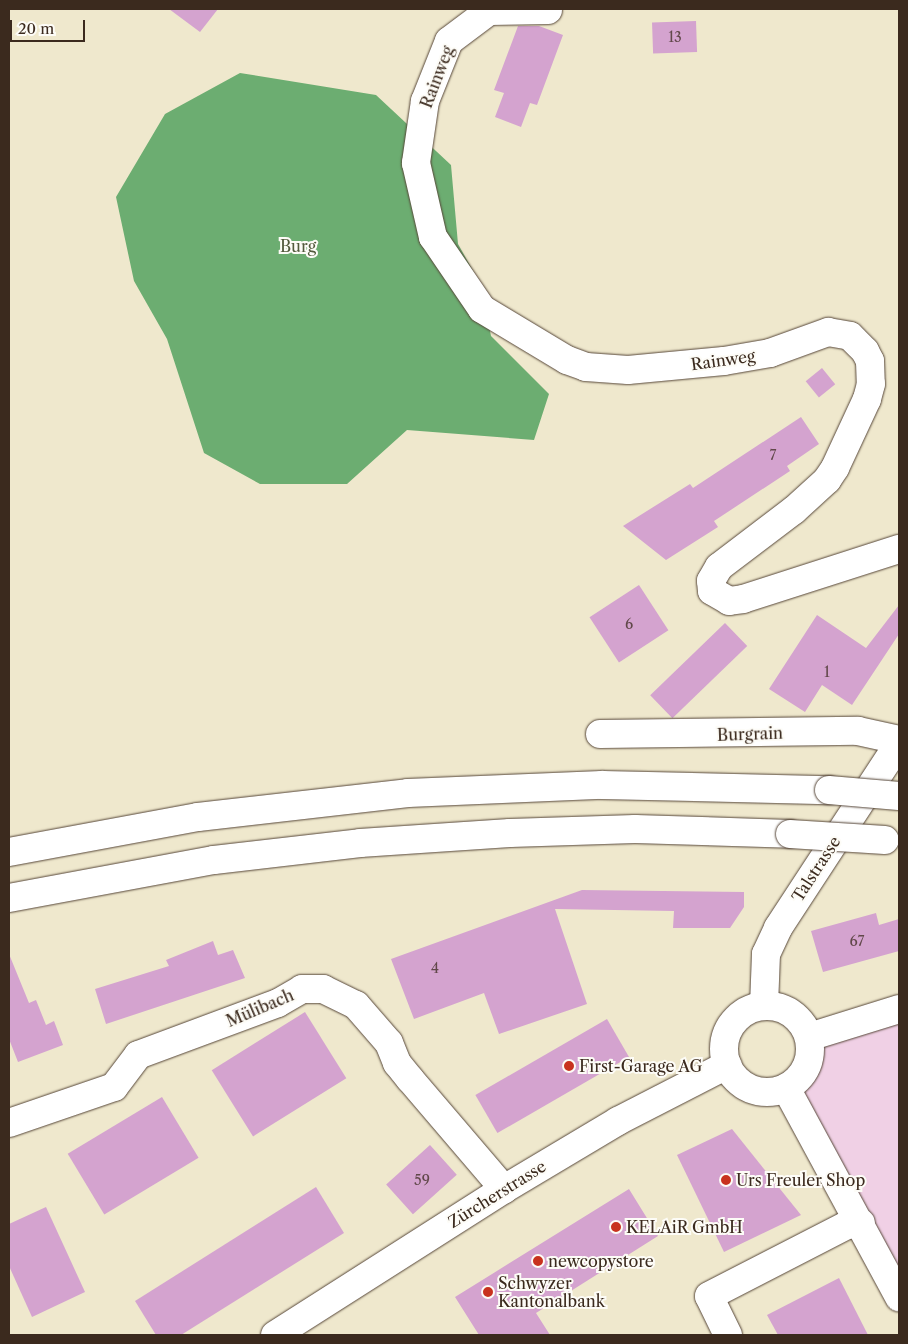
<!DOCTYPE html>
<meta charset="utf-8">
<style>
body{margin:0}
#map{position:relative;width:908px;height:1344px;overflow:hidden;background:#efe8cd;font-family:"Libre Caslon Text",serif}
div>[style]{position:absolute}
[style*='--x']{left:calc(var(--x)*1px);top:calc(var(--y)*1px);width:calc(var(--w)*1px);rotate:calc(var(--a)*1deg)}
.built>*{inset:0;background:#f0d0e5}
.forest>*{inset:0;background:#6cad71}
.building>*{inset:0;background:#d4a3cf;transform-origin:0 0}
.roads{filter:drop-shadow(0 0 1px #564638) drop-shadow(0 0 1px #564638)}
.minor>*{height:28px;margin:-14px;padding:0 14px;transform-origin:14px;border-radius:14px;background:#fff}
.major>*{height:28px;margin:-14px;padding:0 14px;transform-origin:14px;border-radius:14px;background:#fff}
.major>.ring{margin:-14px;padding:0;box-sizing:content-box;background:none;border:28px solid #fff;border-radius:50%}
.highway>*{height:28px;margin:-14px;padding:0 14px;transform-origin:14px;border-radius:14px;background:#fff}
.bridges{filter:drop-shadow(0 0 1px #564638) drop-shadow(0 0 1px #564638)}
.highway-bridge>*{height:28px;margin:-14px;padding:0 14px;transform-origin:14px;border-radius:14px;background:#fff}
.dots>*{width:14px;height:14px;translate:-50% -50%;box-sizing:border-box;border:2px solid #fdfcf7;border-radius:50%}
span{translate:-50% -50%;white-space:nowrap;text-align:center;line-height:1.15;-webkit-text-stroke:4px #fdfcf7;paint-order:stroke}
.number-label{font-size:14px;color:#61484a}
.number-label span{-webkit-text-stroke-width:0}
.street-label{font-size:16px;color:#3b2a1e}
.park-label{font-size:16px;color:#525a3c}
.poi-label{font-size:16px;color:#3b2a1e}
.left{translate:0 -50%;text-align:left}
.frame{position:absolute;inset:0;border:10px solid #3b2a1e;pointer-events:none}
.scale{position:absolute;left:10px;top:20px;width:75px;height:22px;box-sizing:border-box;border:2px solid #3b2a1e;border-top:0;padding-left:6px;font-size:15px;line-height:18px;white-space:nowrap;color:#3b2a1e;-webkit-text-stroke:4px #fdfcf7;paint-order:stroke}
</style>
<div id="map">
<div class="built">
<div style="clip-path:polygon(899px 1009px,899px 1297px,786px 1088px,807px 1067px,809px 1037px)"></div>
</div>
<div class="forest">
<div style="clip-path:polygon(240px 73px,376px 95px,451px 165px,458px 244px,481px 285px,491px 336px,549px 394px,534px 440px,407px 430px,347px 484px,260px 484px,204px 453px,167px 339px,134px 281px,116px 197px,165px 114px)"></div>
</div>
<div class="building">
<div style="clip-path:polygon(169px 9px,218px 9px,200px 32px)"></div>
<div style="left:696px;top:21px;width:31px;height:44px;rotate:88deg"></div>
<div style="clip-path:polygon(518px 26px,539px 26px,563px 35px,537px 105px,530px 103px,521px 127px,495px 117px,504px 93px,494px 90px)"></div>
<div style="left:822px;top:368px;width:21px;height:21px;rotate:51deg"></div>
<div style="clip-path:polygon(801px 417px,819px 444px,787px 466px,790px 471px,714px 521px,718px 527px,666px 560px,623px 526px,690px 484px,693px 488px)"></div>
<div style="left:639px;top:585px;width:54px;height:59px;rotate:57deg"></div>
<div style="clip-path:polygon(899px 605px,899px 634px,852px 705px,822px 685px,805px 712px,769px 689px,817px 615px,866px 648px)"></div>
<div style="left:725px;top:623px;width:32px;height:104px;rotate:46deg"></div>
<div style="clip-path:polygon(582px 890px,744px 892px,744px 907px,730px 928px,673px 928px,674px 911px,555px 909px,587px 1004px,499px 1034px,484px 993px,414px 1019px,391px 959px)"></div>
<div style="clip-path:polygon(876px 913px,879px 925px,899px 919px,899px 951px,823px 972px,811px 931px)"></div>
<div style="clip-path:polygon(213px 941px,218px 955px,233px 950px,245px 978px,106px 1024px,95px 989px,169px 966px,166px 960px)"></div>
<div style="clip-path:polygon(9px 954px,29px 1003px,36px 1000px,46px 1025px,54px 1021px,63px 1045px,18px 1062px,9px 1039px)"></div>
<div style="left:305px;top:1012px;width:78px;height:110px;rotate:58deg"></div>
<div style="left:607px;top:1019px;width:44px;height:152px;rotate:60deg"></div>
<div style="left:162px;top:1097px;width:71px;height:110px;rotate:59deg"></div>
<div style="clip-path:polygon(732px 1129px,801px 1215px,724px 1252px,677px 1155px)"></div>
<div style="left:430px;top:1145px;width:40px;height:59px;rotate:48deg"></div>
<div style="clip-path:polygon(316px 1187px,344px 1233px,181px 1335px,156px 1335px,135px 1301px)"></div>
<div style="clip-path:polygon(629px 1189px,658px 1236px,536px 1313px,550px 1335px,479px 1335px,455px 1297px)"></div>
<div style="clip-path:polygon(46px 1207px,85px 1292px,32px 1317px,9px 1266px,9px 1224px)"></div>
<div style="clip-path:polygon(839px 1278px,868px 1335px,778px 1335px,767px 1315px)"></div>
</div>
<div class="roads">
<div class="minor">
<div style="--x:548;--y:10;--w:59;--a:179"></div>
<div style="--x:489;--y:11;--w:50;--a:143.1"></div>
<div style="--x:449;--y:41;--w:65;--a:111.8"></div>
<div style="--x:425;--y:101;--w:63;--a:98.3"></div>
<div style="--x:416;--y:163;--w:76;--a:77.1"></div>
<div style="--x:433;--y:237;--w:87;--a:55.8"></div>
<div style="--x:482;--y:309;--w:99;--a:31"></div>
<div style="--x:567;--y:360;--w:20;--a:20"></div>
<div style="--x:586;--y:367;--w:42;--a:4.1"></div>
<div style="--x:628;--y:370;--w:96;--a:-5.4"></div>
<div style="--x:724;--y:361;--w:47;--a:-9.9"></div>
<div style="--x:770;--y:353;--w:62;--a:-19.9"></div>
<div style="--x:828;--y:332;--w:22;--a:10"></div>
<div style="--x:850;--y:336;--w:21;--a:45"></div>
<div style="--x:865;--y:351;--w:11;--a:63"></div>
<div style="--x:870;--y:361;--w:23;--a:88"></div>
<div style="--x:871;--y:384;--w:16;--a:105"></div>
<div style="--x:867;--y:399;--w:76;--a:114.9"></div>
<div style="--x:835;--y:468;--w:14;--a:124"></div>
<div style="--x:827;--y:480;--w:45;--a:137.7"></div>
<div style="--x:794;--y:510;--w:94;--a:142.8"></div>
<div style="--x:719;--y:567;--w:16;--a:120"></div>
<div style="--x:711;--y:581;--w:10;--a:84"></div>
<div style="--x:712;--y:591;--w:20;--a:30"></div>
<div style="--x:729;--y:601;--w:14;--a:-8"></div>
<div style="--x:743;--y:599;--w:164;--a:-17.8"></div>
<div style="--x:600;--y:734;--w:258;--a:-0.7"></div>
<div style="--x:858;--y:731;--w:42;--a:12.4"></div>
<div style="--x:764;--y:1006;--w:52;--a:-87.8"></div>
<div style="--x:766;--y:954;--w:29;--a:-65"></div>
<div style="--x:778;--y:928;--w:221;--a:-56.8"></div>
<div style="--x:786;--y:1088;--w:238;--a:61.6"></div>
<div style="--x:9;--y:1123;--w:111;--a:-18.9"></div>
<div style="--x:114;--y:1087;--w:40;--a:-53"></div>
<div style="--x:138;--y:1055;--w:149;--a:-20.4"></div>
<div style="--x:278;--y:1003;--w:28;--a:-30"></div>
<div style="--x:302;--y:989;--w:21;--a:0"></div>
<div style="--x:323;--y:989;--w:37;--a:26"></div>
<div style="--x:356;--y:1005;--w:50;--a:49"></div>
<div style="--x:389;--y:1043;--w:22;--a:68"></div>
<div style="--x:397;--y:1063;--w:21;--a:51"></div>
<div style="--x:410;--y:1079;--w:145;--a:49.5"></div>
<div style="--x:728;--y:1335;--w:43;--a:-116"></div>
<div style="--x:709;--y:1296;--w:155;--a:-27.2"></div>
<div style="--x:847;--y:1225;--w:14;--a:-8"></div>
</div>
<div class="major">
<div class="ring" style="left:724px;top:1006px;width:58px;height:58px"></div>
<div style="--x:809;--y:1037;--w:94;--a:-17.3"></div>
<div style="--x:275;--y:1335;--w:272;--a:-32.5"></div>
<div style="--x:504;--y:1189;--w:133;--a:-30.8"></div>
<div style="--x:618;--y:1121;--w:123;--a:-27.2"></div>
</div>
<div class="highway">
<div style="--x:9;--y:852;--w:192;--a:-10.5"></div>
<div style="--x:198;--y:817;--w:211;--a:-6.5"></div>
<div style="--x:408;--y:793;--w:194;--a:-2.4"></div>
<div style="--x:602;--y:785;--w:227;--a:1.3"></div>
<div style="--x:9;--y:898;--w:208;--a:-10.5"></div>
<div style="--x:214;--y:860;--w:147;--a:-6.6"></div>
<div style="--x:360;--y:843;--w:150;--a:-3.8"></div>
<div style="--x:510;--y:833;--w:125;--a:-1.8"></div>
<div style="--x:635;--y:829;--w:155;--a:1.8"></div>
</div>
</div>
<div class="bridges">
<div class="highway-bridge">
<div style="--x:829;--y:790;--w:70;--a:4.9"></div>
<div style="--x:790;--y:834;--w:95;--a:3.6"></div>
</div>
</div>
<div class="dots">
<div style="left:569px;top:1066px;background:#c8321e"></div>
<div style="left:726px;top:1180px;background:#c8321e"></div>
<div style="left:616px;top:1227px;background:#c8321e"></div>
<div style="left:538px;top:1261px;background:#c8321e"></div>
<div style="left:488px;top:1292px;background:#c8321e"></div>
</div>
<div class="number-label">
<span style="left:675px;top:37px">13</span>
<span style="left:773px;top:455px">7</span>
<span style="left:629px;top:624px">6</span>
<span style="left:827px;top:672px">1</span>
<span style="left:857px;top:941px">67</span>
<span style="left:435px;top:968px">4</span>
<span style="left:422px;top:1180px">59</span>
</div>
<div class="street-label">
<span style="left:437px;top:77px;rotate:-69deg">Rainweg</span>
<span style="left:723px;top:360px;rotate:-8deg">Rainweg</span>
<span style="left:750px;top:734px;rotate:-2deg">Burgrain</span>
<span style="left:816px;top:869px;rotate:-57deg">Talstrasse</span>
<span style="left:260px;top:1008px;rotate:-23deg">Mülibach</span>
<span style="left:497px;top:1194px;rotate:-32deg">Zürcherstrasse</span>
</div>
<div class="park-label">
<span style="left:298px;top:246px">Burg</span>
</div>
<div class="poi-label">
<span class="left" style="left:579px;top:1066px">First-Garage AG</span>
<span class="left" style="left:736px;top:1180px">Urs Freuler Shop</span>
<span class="left" style="left:626px;top:1227px">KELAiR GmbH</span>
<span class="left" style="left:548px;top:1261px">newcopystore</span>
<span class="left" style="left:498px;top:1292px">Schwyzer<br>Kantonalbank</span>
</div>
<div class="frame"></div>
<div class="scale">20 m</div>
</div>
